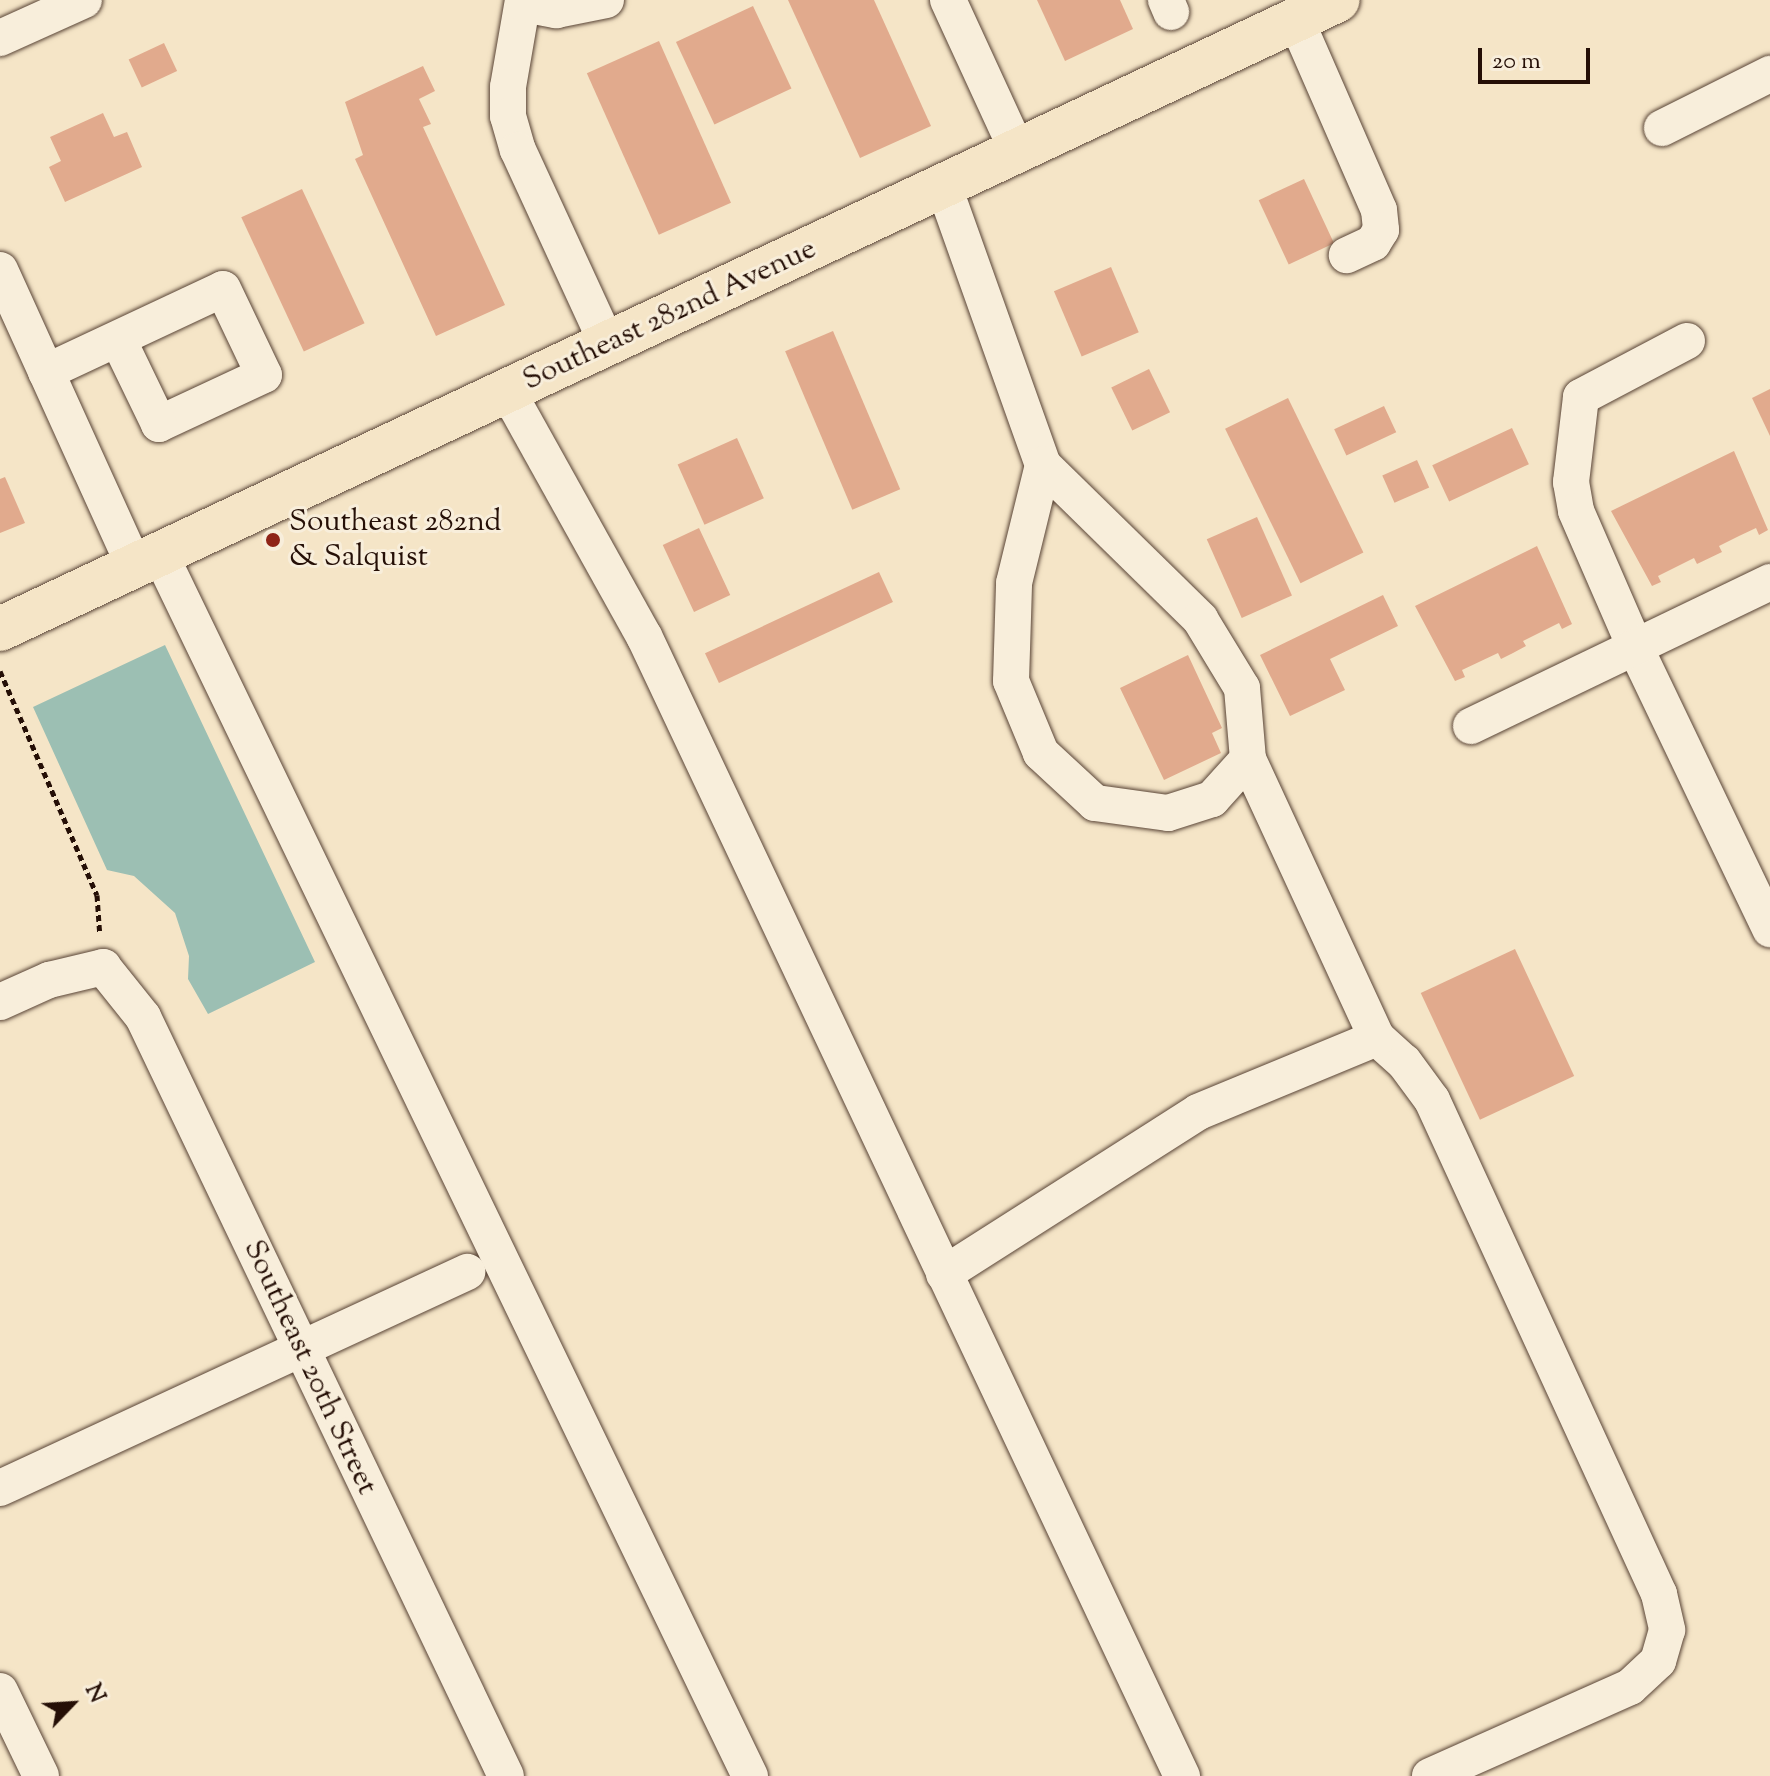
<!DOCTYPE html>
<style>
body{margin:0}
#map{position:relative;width:1770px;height:1776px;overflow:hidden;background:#f5e5c7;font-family:"Sorts Mill Goudy",serif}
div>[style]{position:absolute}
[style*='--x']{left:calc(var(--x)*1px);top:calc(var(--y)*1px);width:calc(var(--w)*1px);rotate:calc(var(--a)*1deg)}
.water>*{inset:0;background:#9cbfb3}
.building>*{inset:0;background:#e1aa8d;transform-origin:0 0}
.path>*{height:5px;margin-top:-2.5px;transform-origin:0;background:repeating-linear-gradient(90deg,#250f06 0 6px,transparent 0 10px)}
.roads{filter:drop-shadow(0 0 2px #594436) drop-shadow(0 0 2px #594436)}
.minor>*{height:36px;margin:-18px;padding:0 18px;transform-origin:18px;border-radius:18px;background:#f8eedb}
.major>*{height:44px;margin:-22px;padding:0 22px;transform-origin:22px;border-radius:22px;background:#f5e5c7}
.dots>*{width:22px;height:22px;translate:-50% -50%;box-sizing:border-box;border:4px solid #f8eedb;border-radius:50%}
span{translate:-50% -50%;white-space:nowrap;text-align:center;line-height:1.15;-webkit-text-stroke:6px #f8eedb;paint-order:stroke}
.street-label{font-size:30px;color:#250f06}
.poi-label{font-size:30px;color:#250f06}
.left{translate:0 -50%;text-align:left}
.north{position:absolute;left:32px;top:1664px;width:80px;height:80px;-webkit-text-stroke:6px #f8eedb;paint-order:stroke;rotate:65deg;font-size:22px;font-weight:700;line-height:32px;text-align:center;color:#250f06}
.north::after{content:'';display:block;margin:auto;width:28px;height:36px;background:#250f06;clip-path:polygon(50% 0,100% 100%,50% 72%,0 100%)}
.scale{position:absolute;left:1478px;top:48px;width:112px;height:36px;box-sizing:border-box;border:4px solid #250f06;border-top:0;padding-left:10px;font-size:24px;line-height:28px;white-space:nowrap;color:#250f06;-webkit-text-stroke:6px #f8eedb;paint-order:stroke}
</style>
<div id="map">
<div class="water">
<div style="clip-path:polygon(165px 645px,315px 962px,208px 1014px,188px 979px,189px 956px,175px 913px,134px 876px,107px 870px,33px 707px)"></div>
</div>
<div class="building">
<div style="clip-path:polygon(788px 0,874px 0,931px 126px,860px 158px)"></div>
<div style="clip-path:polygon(1037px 0,1120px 0,1133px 29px,1065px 61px)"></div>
<div style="left:753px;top:6px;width:91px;height:85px;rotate:65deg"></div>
<div style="left:659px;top:41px;width:177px;height:79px;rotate:66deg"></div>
<div style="left:164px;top:43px;width:31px;height:39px;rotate:65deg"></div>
<div style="clip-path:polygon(423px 66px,435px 91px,419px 99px,431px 124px,423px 127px,505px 305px,436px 336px,355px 159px,363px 155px,345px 102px)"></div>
<div style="clip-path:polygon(103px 113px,114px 137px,127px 132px,142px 167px,65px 202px,49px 167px,61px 161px,50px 137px)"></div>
<div style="left:1304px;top:179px;width:71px;height:50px;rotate:65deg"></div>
<div style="left:302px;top:189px;width:148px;height:67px;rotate:65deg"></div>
<div style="left:1111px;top:267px;width:71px;height:62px;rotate:67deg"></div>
<div style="left:833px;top:331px;width:172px;height:52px;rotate:67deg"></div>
<div style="left:1149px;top:369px;width:48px;height:42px;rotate:64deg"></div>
<div style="clip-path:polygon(1770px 389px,1770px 436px,1752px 398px)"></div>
<div style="left:1288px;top:398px;width:172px;height:70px;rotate:64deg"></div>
<div style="left:1384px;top:406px;width:29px;height:55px;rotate:65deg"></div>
<div style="left:1512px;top:428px;width:40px;height:88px;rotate:65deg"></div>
<div style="left:737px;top:438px;width:66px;height:65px;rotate:66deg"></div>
<div style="clip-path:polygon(1734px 451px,1768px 530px,1759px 535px,1756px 528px,1739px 536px,1719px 546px,1722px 552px,1697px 564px,1694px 558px,1658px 576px,1661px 582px,1652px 586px,1611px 511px)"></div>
<div style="left:1417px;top:460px;width:30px;height:38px;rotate:66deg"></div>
<div style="clip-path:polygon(5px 477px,25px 523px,0 533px,0 479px)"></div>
<div style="left:1257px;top:517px;width:86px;height:55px;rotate:66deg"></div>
<div style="left:699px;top:528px;width:74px;height:40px;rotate:65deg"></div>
<div style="clip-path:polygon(1537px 546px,1572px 624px,1562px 629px,1559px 623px,1523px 641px,1526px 646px,1513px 653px,1501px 659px,1498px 653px,1462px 670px,1465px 677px,1455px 681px,1415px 606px)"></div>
<div style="left:879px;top:572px;width:33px;height:192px;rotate:65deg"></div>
<div style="clip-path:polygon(1383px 595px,1398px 626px,1330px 659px,1345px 690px,1290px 716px,1260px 655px)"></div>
<div style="clip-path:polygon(1188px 655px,1222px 728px,1212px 733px,1221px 753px,1164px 780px,1120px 688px)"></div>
<div style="left:1515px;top:949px;width:140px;height:104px;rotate:65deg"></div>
</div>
<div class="path">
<div style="--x:0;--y:671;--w:244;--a:66.6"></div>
<div style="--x:97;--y:895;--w:39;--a:86"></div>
</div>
<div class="roads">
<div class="minor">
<div style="--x:523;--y:0;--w:88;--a:99.8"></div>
<div style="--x:508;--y:87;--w:29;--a:90"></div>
<div style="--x:508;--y:116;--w:35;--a:74"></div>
<div style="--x:518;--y:150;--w:216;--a:65.3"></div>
<div style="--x:948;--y:0;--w:167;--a:65.3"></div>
<div style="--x:1166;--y:0;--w:13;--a:67"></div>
<div style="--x:524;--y:4;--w:33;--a:11"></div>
<div style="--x:556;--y:10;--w:51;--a:-11.3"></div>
<div style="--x:1296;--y:20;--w:207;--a:66.4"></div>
<div style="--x:1379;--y:210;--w:20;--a:84"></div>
<div style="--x:1381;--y:230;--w:15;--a:122"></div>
<div style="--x:1373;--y:243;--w:29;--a:155"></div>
<div style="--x:0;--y:38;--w:92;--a:-24.3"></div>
<div style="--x:1662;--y:128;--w:121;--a:-26.6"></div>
<div style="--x:944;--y:187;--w:295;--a:70.4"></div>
<div style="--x:1043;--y:465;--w:220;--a:44.4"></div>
<div style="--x:1200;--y:619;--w:81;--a:58.7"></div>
<div style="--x:1242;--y:688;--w:71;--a:85.2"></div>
<div style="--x:1248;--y:759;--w:54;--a:132"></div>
<div style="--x:1212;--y:799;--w:46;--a:162.3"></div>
<div style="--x:1168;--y:813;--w:74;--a:-172.2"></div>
<div style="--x:1095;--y:803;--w:74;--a:-137.2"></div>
<div style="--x:1041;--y:753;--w:78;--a:-112.6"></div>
<div style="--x:1011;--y:681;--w:98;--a:-88.2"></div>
<div style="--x:1014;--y:583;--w:122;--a:-76.2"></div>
<div style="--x:0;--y:270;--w:325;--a:65.6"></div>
<div style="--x:1687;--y:341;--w:120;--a:152.2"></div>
<div style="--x:1581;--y:397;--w:86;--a:96.7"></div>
<div style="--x:1571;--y:482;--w:29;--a:80"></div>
<div style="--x:1576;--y:511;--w:148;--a:66.5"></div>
<div style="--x:1635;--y:647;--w:313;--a:64.4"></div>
<div style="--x:46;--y:372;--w:195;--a:-25.1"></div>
<div style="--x:223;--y:289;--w:95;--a:64.5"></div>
<div style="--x:264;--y:375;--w:116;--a:155"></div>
<div style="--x:159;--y:424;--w:94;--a:-115.8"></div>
<div style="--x:508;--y:392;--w:279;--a:60.9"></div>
<div style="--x:644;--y:636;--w:1261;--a:64.74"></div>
<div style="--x:160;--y:554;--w:1357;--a:64.23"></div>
<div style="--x:1471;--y:726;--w:332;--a:-25.7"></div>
<div style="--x:1248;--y:759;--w:307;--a:65.2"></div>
<div style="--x:1377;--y:1038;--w:36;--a:42"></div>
<div style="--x:1404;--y:1062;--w:47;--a:53.6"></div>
<div style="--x:1432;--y:1100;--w:544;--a:65.32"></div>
<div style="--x:1659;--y:1594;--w:37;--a:77"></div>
<div style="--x:1667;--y:1630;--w:32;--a:106"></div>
<div style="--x:1658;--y:1661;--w:38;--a:137"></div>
<div style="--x:1630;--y:1687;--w:219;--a:156"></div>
<div style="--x:0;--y:1002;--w:54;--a:-24.2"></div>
<div style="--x:49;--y:980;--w:56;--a:-13.5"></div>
<div style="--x:103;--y:967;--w:64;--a:51.3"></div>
<div style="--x:143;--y:1017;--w:841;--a:64.44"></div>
<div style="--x:944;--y:1274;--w:301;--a:-32.5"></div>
<div style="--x:1198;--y:1112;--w:194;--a:-22.5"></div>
<div style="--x:0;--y:1488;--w:515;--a:-24.82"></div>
<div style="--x:0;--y:1691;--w:94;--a:64.2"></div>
</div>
<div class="major">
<div style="--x:0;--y:629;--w:1478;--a:-25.18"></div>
</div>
</div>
<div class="dots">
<div style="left:273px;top:540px;background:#8f2418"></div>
</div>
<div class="street-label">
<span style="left:670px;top:316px;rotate:-25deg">Southeast 282nd Avenue</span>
<span style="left:309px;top:1368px;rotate:65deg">Southeast 20th Street</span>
</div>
<div class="poi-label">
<span class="left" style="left:289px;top:540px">Southeast 282nd<br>&amp; Salquist</span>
</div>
<div class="north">N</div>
<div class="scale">20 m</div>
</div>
